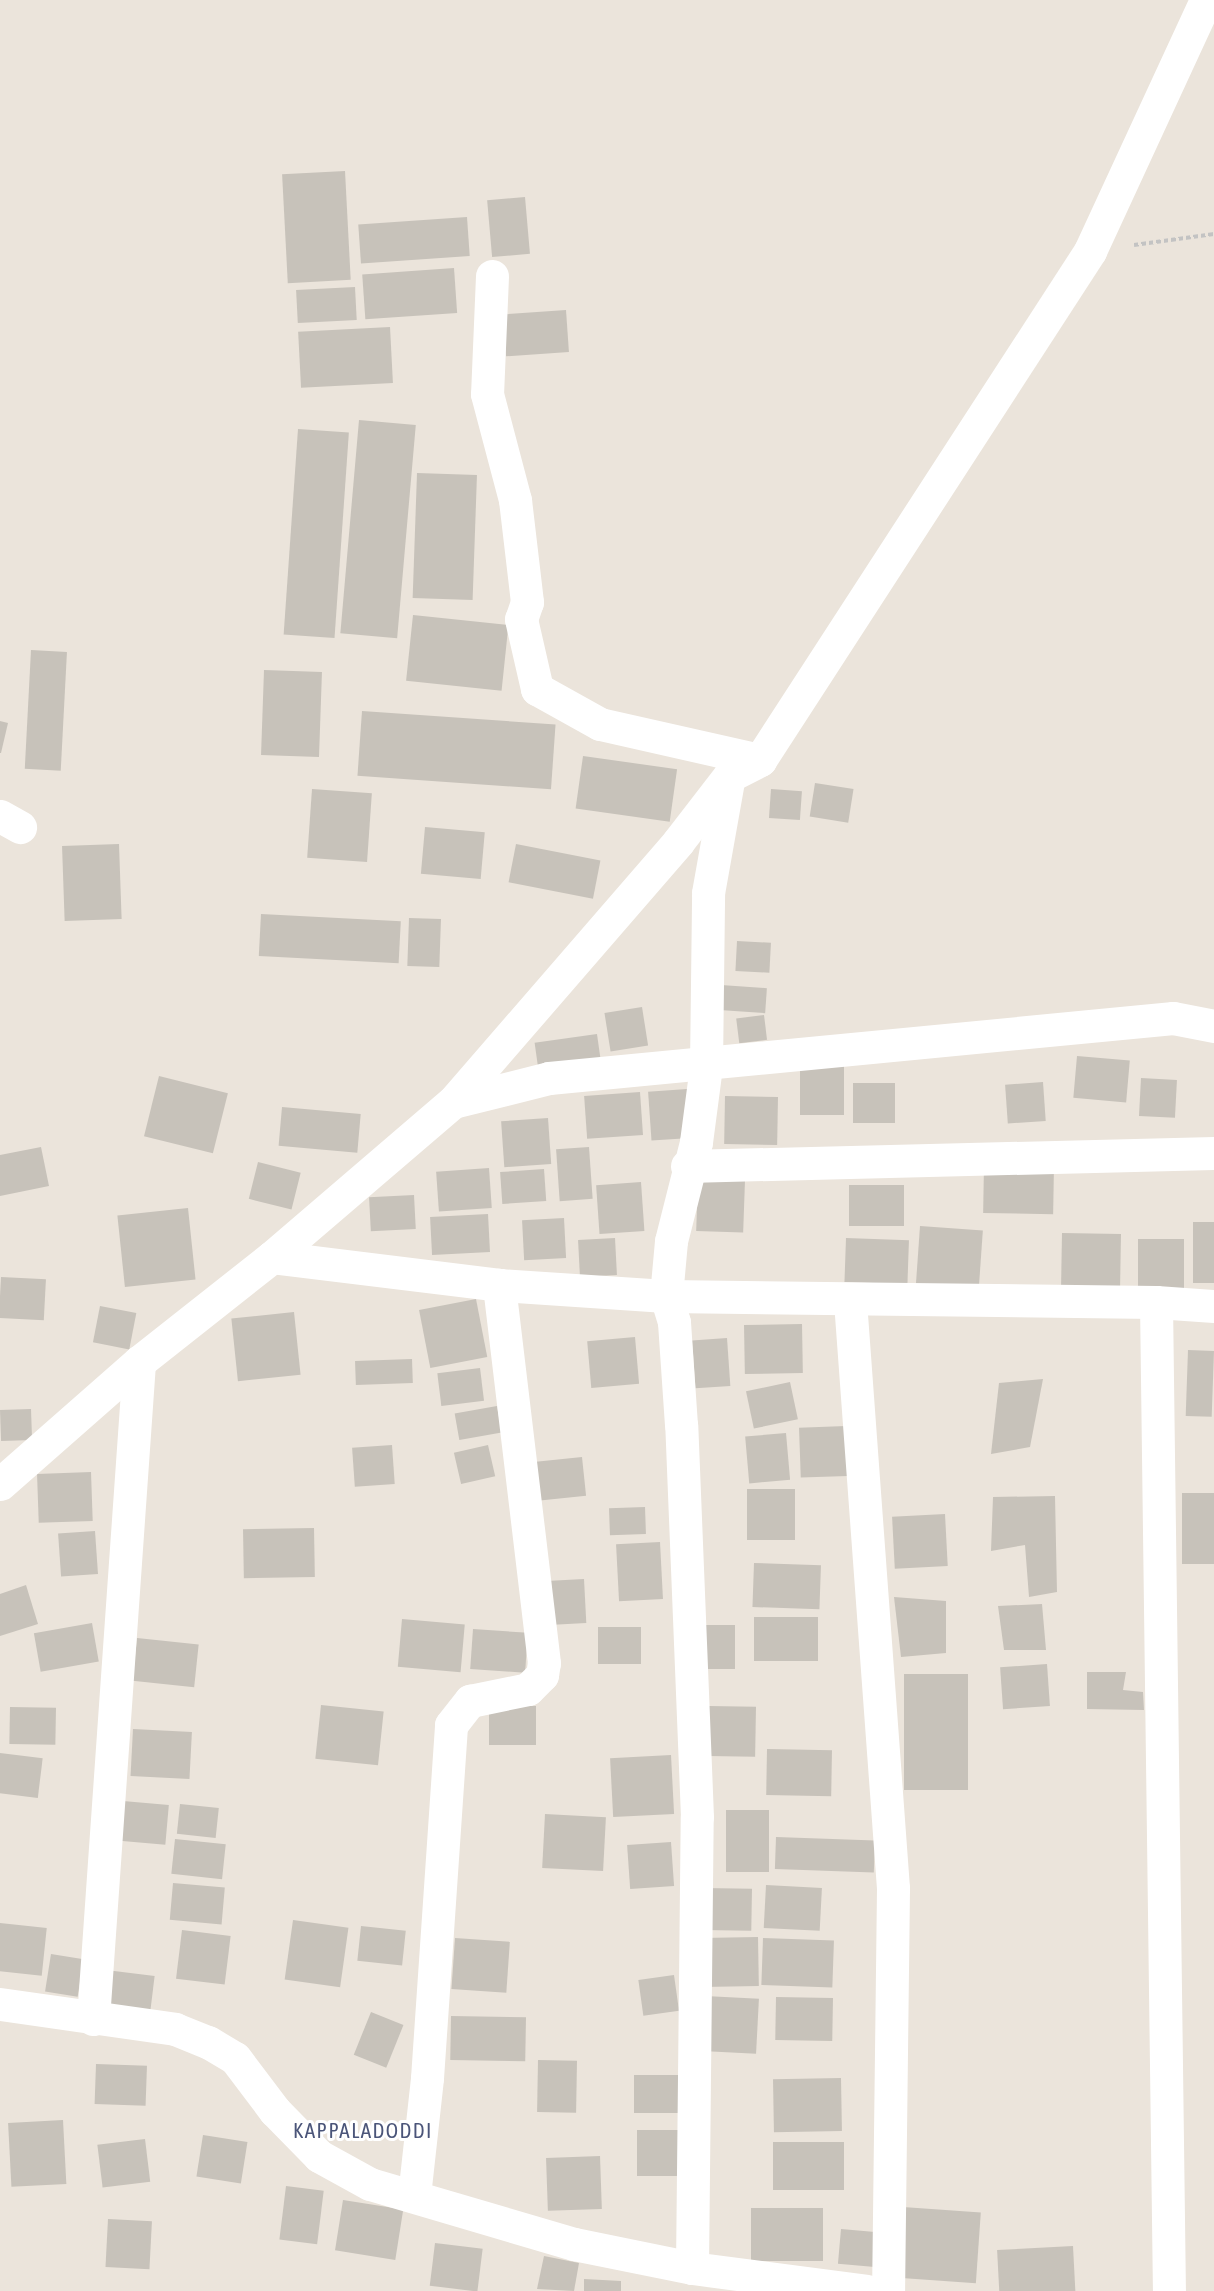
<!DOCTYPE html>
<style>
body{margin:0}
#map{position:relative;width:1214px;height:2291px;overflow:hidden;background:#ebe4db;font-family:"Asap Condensed",sans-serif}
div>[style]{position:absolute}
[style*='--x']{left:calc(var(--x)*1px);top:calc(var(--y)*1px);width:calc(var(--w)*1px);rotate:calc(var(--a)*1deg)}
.building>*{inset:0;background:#c7c2ba;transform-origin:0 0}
.path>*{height:4px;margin-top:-2px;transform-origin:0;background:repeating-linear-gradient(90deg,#c3c3c3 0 4.5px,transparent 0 7.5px)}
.minor>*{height:33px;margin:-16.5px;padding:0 16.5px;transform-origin:16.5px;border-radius:16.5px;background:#fff}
span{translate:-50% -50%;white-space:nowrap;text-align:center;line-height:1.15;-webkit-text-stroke:6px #fff;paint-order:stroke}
.quarter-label{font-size:21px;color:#4b5579;letter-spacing:1.5px}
</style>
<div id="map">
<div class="building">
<div style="left:345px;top:171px;width:109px;height:63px;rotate:87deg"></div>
<div style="left:525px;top:197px;width:57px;height:38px;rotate:85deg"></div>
<div style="left:467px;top:217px;width:39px;height:109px;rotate:86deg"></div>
<div style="left:454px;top:268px;width:45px;height:92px;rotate:86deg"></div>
<div style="left:355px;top:287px;width:33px;height:59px;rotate:87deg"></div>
<div style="left:566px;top:310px;width:42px;height:63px;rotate:86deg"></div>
<div style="left:390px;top:327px;width:56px;height:92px;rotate:87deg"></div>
<div style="left:359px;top:420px;width:57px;height:214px;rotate:5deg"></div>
<div style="left:298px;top:429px;width:51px;height:206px;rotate:4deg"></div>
<div style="left:417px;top:473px;width:60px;height:125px;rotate:2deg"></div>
<div style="left:413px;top:615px;width:96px;height:66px;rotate:6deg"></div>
<div style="left:31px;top:650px;width:36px;height:119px;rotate:3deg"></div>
<div style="left:264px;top:670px;width:58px;height:85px;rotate:2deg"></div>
<div style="left:362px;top:711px;width:194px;height:65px;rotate:4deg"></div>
<div style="clip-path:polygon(0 721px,8px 723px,1px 753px,0 753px)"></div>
<div style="left:583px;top:756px;width:95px;height:53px;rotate:8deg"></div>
<div style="left:815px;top:783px;width:39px;height:34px;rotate:9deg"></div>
<div style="left:312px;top:789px;width:60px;height:69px;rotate:4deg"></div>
<div style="left:771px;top:789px;width:31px;height:29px;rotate:4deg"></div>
<div style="left:425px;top:827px;width:60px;height:47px;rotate:5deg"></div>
<div style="left:119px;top:844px;width:75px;height:57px;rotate:88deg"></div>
<div style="left:516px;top:844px;width:86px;height:39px;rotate:11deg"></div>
<div style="left:261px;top:914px;width:140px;height:42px;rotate:3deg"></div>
<div style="left:409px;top:918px;width:32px;height:48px;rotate:2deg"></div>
<div style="left:737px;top:941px;width:34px;height:30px;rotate:3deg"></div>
<div style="left:721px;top:985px;width:46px;height:25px;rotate:4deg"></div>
<div style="left:642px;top:1007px;width:39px;height:38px;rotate:81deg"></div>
<div style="left:764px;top:1015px;width:25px;height:28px;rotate:83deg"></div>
<div style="left:597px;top:1034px;width:28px;height:63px;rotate:82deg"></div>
<div style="left:1077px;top:1056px;width:53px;height:42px;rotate:5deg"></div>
<div style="left:800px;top:1066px;width:44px;height:49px"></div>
<div style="left:159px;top:1076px;width:71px;height:62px;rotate:14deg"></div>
<div style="left:1141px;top:1078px;width:36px;height:38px;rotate:3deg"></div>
<div style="left:1043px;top:1082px;width:39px;height:38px;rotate:86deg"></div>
<div style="left:853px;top:1083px;width:42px;height:40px"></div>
<div style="left:687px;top:1089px;width:49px;height:39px;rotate:86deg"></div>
<div style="left:640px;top:1092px;width:43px;height:56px;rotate:86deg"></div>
<div style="left:725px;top:1096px;width:53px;height:48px;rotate:1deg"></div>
<div style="left:282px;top:1107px;width:79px;height:39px;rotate:5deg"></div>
<div style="left:548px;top:1118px;width:46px;height:47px;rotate:86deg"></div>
<div style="clip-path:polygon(41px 1147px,49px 1186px,0 1196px,0 1155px)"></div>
<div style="left:589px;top:1147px;width:52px;height:33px;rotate:86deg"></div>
<div style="left:258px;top:1162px;width:44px;height:38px;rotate:14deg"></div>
<div style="left:984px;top:1164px;width:70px;height:49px;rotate:1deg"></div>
<div style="left:489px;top:1168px;width:40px;height:53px;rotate:86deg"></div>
<div style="left:544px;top:1169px;width:32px;height:44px;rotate:86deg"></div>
<div style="left:698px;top:1179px;width:47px;height:52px;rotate:2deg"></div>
<div style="left:641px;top:1182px;width:49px;height:45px;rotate:86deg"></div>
<div style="left:849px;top:1185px;width:55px;height:41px"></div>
<div style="left:414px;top:1195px;width:34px;height:45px;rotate:87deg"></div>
<div style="left:188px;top:1208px;width:72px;height:71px;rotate:84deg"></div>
<div style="left:488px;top:1214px;width:38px;height:58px;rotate:87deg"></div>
<div style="left:564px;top:1218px;width:40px;height:42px;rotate:87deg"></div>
<div style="left:1193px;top:1222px;width:21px;height:61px"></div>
<div style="left:920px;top:1226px;width:63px;height:59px;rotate:4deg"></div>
<div style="left:1062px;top:1233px;width:59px;height:53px;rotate:1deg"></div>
<div style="left:615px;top:1238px;width:37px;height:37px;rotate:87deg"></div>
<div style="left:846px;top:1238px;width:63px;height:44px;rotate:2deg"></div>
<div style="left:1138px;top:1239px;width:46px;height:50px"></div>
<div style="left:1px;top:1277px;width:45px;height:41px;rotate:3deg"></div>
<div style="left:476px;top:1299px;width:59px;height:58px;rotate:79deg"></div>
<div style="left:100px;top:1306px;width:37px;height:37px;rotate:11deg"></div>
<div style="left:294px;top:1312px;width:63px;height:63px;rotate:84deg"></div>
<div style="left:802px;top:1324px;width:49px;height:58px;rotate:89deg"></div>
<div style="left:635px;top:1337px;width:47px;height:48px;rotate:85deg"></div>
<div style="left:727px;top:1338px;width:48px;height:35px;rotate:86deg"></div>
<div style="left:1188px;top:1350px;width:26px;height:66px;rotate:2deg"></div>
<div style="left:412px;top:1359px;width:24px;height:57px;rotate:88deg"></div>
<div style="left:480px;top:1368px;width:33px;height:43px;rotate:83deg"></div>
<div style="clip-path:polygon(1043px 1379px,1030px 1447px,991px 1454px,999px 1383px)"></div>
<div style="left:790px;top:1382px;width:38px;height:45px;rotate:78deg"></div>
<div style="left:497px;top:1406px;width:27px;height:43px;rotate:80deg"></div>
<div style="left:31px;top:1409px;width:31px;height:31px;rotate:88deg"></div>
<div style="left:846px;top:1426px;width:50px;height:47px;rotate:88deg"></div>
<div style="left:786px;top:1433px;width:47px;height:41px;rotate:85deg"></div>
<div style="left:392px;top:1445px;width:39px;height:40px;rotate:86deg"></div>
<div style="left:488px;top:1445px;width:32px;height:35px;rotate:77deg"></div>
<div style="left:582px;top:1457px;width:39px;height:51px;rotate:84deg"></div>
<div style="left:91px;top:1472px;width:49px;height:54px;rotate:88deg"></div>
<div style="left:747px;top:1489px;width:48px;height:51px"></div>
<div style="left:1214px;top:1493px;width:71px;height:32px;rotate:90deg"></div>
<div style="clip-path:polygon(1055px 1496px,1057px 1592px,1029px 1597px,1025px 1545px,991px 1551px,993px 1497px)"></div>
<div style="left:645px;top:1507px;width:27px;height:36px;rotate:88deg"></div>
<div style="left:945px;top:1514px;width:52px;height:53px;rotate:87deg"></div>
<div style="left:314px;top:1528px;width:49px;height:71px;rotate:89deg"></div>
<div style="left:95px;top:1531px;width:43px;height:37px;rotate:86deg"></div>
<div style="left:660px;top:1542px;width:57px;height:44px;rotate:87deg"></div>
<div style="left:754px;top:1563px;width:67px;height:44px;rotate:2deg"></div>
<div style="left:584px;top:1579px;width:44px;height:33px;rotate:87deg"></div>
<div style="clip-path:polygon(26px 1585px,38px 1624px,0 1636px,0 1594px)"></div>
<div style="clip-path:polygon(894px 1597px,946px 1601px,946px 1653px,901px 1657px)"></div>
<div style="clip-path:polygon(1042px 1604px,1046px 1650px,1004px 1650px,998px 1606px)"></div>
<div style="left:754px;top:1617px;width:64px;height:44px"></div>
<div style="left:402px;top:1619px;width:63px;height:48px;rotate:5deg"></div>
<div style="left:92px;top:1623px;width:39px;height:59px;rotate:80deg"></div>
<div style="left:705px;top:1625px;width:30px;height:44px"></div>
<div style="left:598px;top:1627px;width:43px;height:37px"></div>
<div style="left:473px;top:1629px;width:55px;height:40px;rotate:4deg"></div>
<div style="left:137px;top:1638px;width:62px;height:43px;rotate:6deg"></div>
<div style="left:1047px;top:1664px;width:42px;height:47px;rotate:86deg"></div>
<div style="clip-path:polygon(1087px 1672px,1126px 1672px,1123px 1690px,1143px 1692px,1144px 1710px,1087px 1709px)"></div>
<div style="left:904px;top:1674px;width:64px;height:116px"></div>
<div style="left:321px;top:1705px;width:63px;height:54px;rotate:6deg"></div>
<div style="left:489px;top:1706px;width:47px;height:39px"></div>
<div style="left:709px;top:1706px;width:47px;height:50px;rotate:1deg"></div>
<div style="left:10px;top:1707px;width:46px;height:37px;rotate:1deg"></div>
<div style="left:133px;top:1729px;width:59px;height:47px;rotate:3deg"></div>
<div style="left:767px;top:1749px;width:65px;height:46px;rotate:1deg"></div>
<div style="left:0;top:1753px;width:43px;height:40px;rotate:7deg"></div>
<div style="left:671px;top:1755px;width:59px;height:61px;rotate:87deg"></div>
<div style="left:123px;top:1801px;width:46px;height:40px;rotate:5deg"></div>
<div style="left:180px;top:1804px;width:39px;height:30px;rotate:6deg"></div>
<div style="left:726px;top:1810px;width:43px;height:62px"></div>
<div style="left:545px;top:1814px;width:61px;height:54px;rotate:3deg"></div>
<div style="left:776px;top:1837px;width:99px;height:32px;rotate:2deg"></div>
<div style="left:175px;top:1839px;width:51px;height:35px;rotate:6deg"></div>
<div style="left:671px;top:1842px;width:44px;height:44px;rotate:86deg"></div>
<div style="left:173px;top:1883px;width:52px;height:37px;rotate:5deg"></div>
<div style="left:766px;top:1885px;width:56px;height:43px;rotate:3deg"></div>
<div style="left:703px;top:1888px;width:49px;height:42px;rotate:1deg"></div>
<div style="left:293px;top:1920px;width:56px;height:60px;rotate:8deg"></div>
<div style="left:0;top:1923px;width:47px;height:48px;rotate:6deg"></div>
<div style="left:361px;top:1926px;width:45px;height:35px;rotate:6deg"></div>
<div style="left:182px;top:1930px;width:49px;height:49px;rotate:7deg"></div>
<div style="left:758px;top:1937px;width:49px;height:57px;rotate:89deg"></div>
<div style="left:455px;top:1938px;width:55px;height:51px;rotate:4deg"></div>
<div style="left:763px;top:1938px;width:71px;height:47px;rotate:2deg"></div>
<div style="left:51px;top:1954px;width:33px;height:38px;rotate:9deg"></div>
<div style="left:106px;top:1970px;width:49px;height:34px;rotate:7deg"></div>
<div style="left:674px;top:1975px;width:36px;height:36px;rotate:82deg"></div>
<div style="left:705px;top:1996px;width:54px;height:55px;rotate:3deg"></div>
<div style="left:776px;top:1997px;width:57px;height:43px;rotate:1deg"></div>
<div style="left:371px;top:2012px;width:35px;height:46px;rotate:22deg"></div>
<div style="left:451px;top:2016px;width:75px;height:44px;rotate:1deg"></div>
<div style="left:538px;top:2060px;width:39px;height:52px;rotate:1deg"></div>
<div style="left:96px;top:2064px;width:51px;height:40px;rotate:2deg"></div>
<div style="left:634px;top:2075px;width:49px;height:38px"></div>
<div style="left:841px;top:2078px;width:53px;height:68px;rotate:89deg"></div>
<div style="left:63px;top:2120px;width:64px;height:55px;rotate:87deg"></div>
<div style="left:637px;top:2130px;width:44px;height:46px"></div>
<div style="left:203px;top:2135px;width:45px;height:42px;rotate:9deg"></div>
<div style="left:145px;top:2139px;width:43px;height:48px;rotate:83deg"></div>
<div style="left:773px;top:2142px;width:71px;height:48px"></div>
<div style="left:600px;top:2156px;width:53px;height:54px;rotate:88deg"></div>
<div style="left:286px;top:2186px;width:38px;height:54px;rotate:7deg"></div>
<div style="left:343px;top:2200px;width:61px;height:51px;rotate:9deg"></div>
<div style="left:903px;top:2207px;width:78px;height:71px;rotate:4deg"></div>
<div style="left:751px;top:2208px;width:72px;height:53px"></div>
<div style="left:108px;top:2219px;width:44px;height:48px;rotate:3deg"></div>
<div style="left:841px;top:2229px;width:37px;height:35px;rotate:5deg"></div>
<div style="left:435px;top:2243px;width:48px;height:43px;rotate:7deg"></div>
<div style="left:1073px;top:2246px;width:45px;height:76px;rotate:87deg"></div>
<div style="clip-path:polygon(544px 2256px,579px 2263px,574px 2291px,537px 2289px)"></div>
<div style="clip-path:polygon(584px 2279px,621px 2281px,621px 2291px,584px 2291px)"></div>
</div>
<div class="path">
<div style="--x:1134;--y:245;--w:81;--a:-7.8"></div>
</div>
<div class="minor">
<div style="--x:492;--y:276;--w:118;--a:92.4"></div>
<div style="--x:487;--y:394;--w:110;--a:75.2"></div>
<div style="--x:515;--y:500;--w:103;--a:83.3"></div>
<div style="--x:527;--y:602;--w:18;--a:109"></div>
<div style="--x:521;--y:619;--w:72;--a:77.1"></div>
<div style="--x:537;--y:689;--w:72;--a:29.1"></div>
<div style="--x:600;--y:724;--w:164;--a:12.7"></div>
<div style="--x:0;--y:816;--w:23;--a:29"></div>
<div style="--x:453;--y:1102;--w:99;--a:-14"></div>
<div style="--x:549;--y:1078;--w:627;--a:-5.49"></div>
<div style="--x:1173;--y:1018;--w:42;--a:11"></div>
<div style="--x:687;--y:1166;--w:527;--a:-1.41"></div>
<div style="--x:272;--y:1257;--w:229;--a:7"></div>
<div style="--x:499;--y:1285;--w:167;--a:3.8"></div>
<div style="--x:666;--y:1296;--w:490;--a:0.7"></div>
<div style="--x:1156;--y:1302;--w:58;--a:3.9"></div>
<div style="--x:850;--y:1301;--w:589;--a:85.81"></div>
<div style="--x:893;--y:1888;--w:403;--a:90.7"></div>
<div style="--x:1156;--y:1302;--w:989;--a:89.25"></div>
<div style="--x:0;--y:1484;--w:185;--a:-41.3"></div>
<div style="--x:139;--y:1362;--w:169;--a:-38.3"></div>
<div style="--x:272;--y:1257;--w:238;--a:-40.6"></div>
<div style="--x:453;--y:1102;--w:344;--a:-49.1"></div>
<div style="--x:678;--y:842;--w:83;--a:-52.3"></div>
<div style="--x:729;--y:776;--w:35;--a:-27"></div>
<div style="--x:760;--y:760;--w:607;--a:-57.04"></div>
<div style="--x:1090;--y:251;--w:277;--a:-65.2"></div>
<div style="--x:0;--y:2004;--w:177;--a:8.1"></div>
<div style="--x:175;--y:2029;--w:35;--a:22"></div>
<div style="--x:208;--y:2042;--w:31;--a:31"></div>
<div style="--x:235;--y:2058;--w:66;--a:53"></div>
<div style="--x:275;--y:2111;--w:63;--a:45.6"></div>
<div style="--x:319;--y:2156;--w:58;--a:28.8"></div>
<div style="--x:370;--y:2184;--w:213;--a:16.4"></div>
<div style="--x:574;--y:2244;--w:120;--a:11.5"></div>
<div style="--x:692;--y:2268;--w:176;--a:7.5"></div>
<div style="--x:93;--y:2019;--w:659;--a:-85.99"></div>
<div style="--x:414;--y:2196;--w:119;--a:-83.7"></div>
<div style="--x:427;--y:2078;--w:354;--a:-86.1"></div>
<div style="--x:451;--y:1725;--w:31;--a:-52"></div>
<div style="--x:470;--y:1701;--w:59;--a:-11.7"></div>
<div style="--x:528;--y:1689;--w:20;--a:-45"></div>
<div style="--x:542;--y:1675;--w:12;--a:-81"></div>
<div style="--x:544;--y:1663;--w:381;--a:-96.8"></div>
<div style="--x:692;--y:2268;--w:451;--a:-89.4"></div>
<div style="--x:697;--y:1817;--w:392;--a:-92.3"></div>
<div style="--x:681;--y:1425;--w:103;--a:-93.9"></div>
<div style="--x:674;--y:1322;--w:27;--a:-107"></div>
<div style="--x:666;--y:1296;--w:55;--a:-84.8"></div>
<div style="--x:671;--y:1241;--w:102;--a:-75.8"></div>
<div style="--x:696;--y:1142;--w:77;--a:-82.5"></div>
<div style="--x:706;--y:1066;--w:173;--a:-89.3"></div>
<div style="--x:708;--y:893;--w:114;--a:-79.9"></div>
</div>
<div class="quarter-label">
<span style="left:363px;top:2130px">KAPPALADODDI</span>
</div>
</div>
